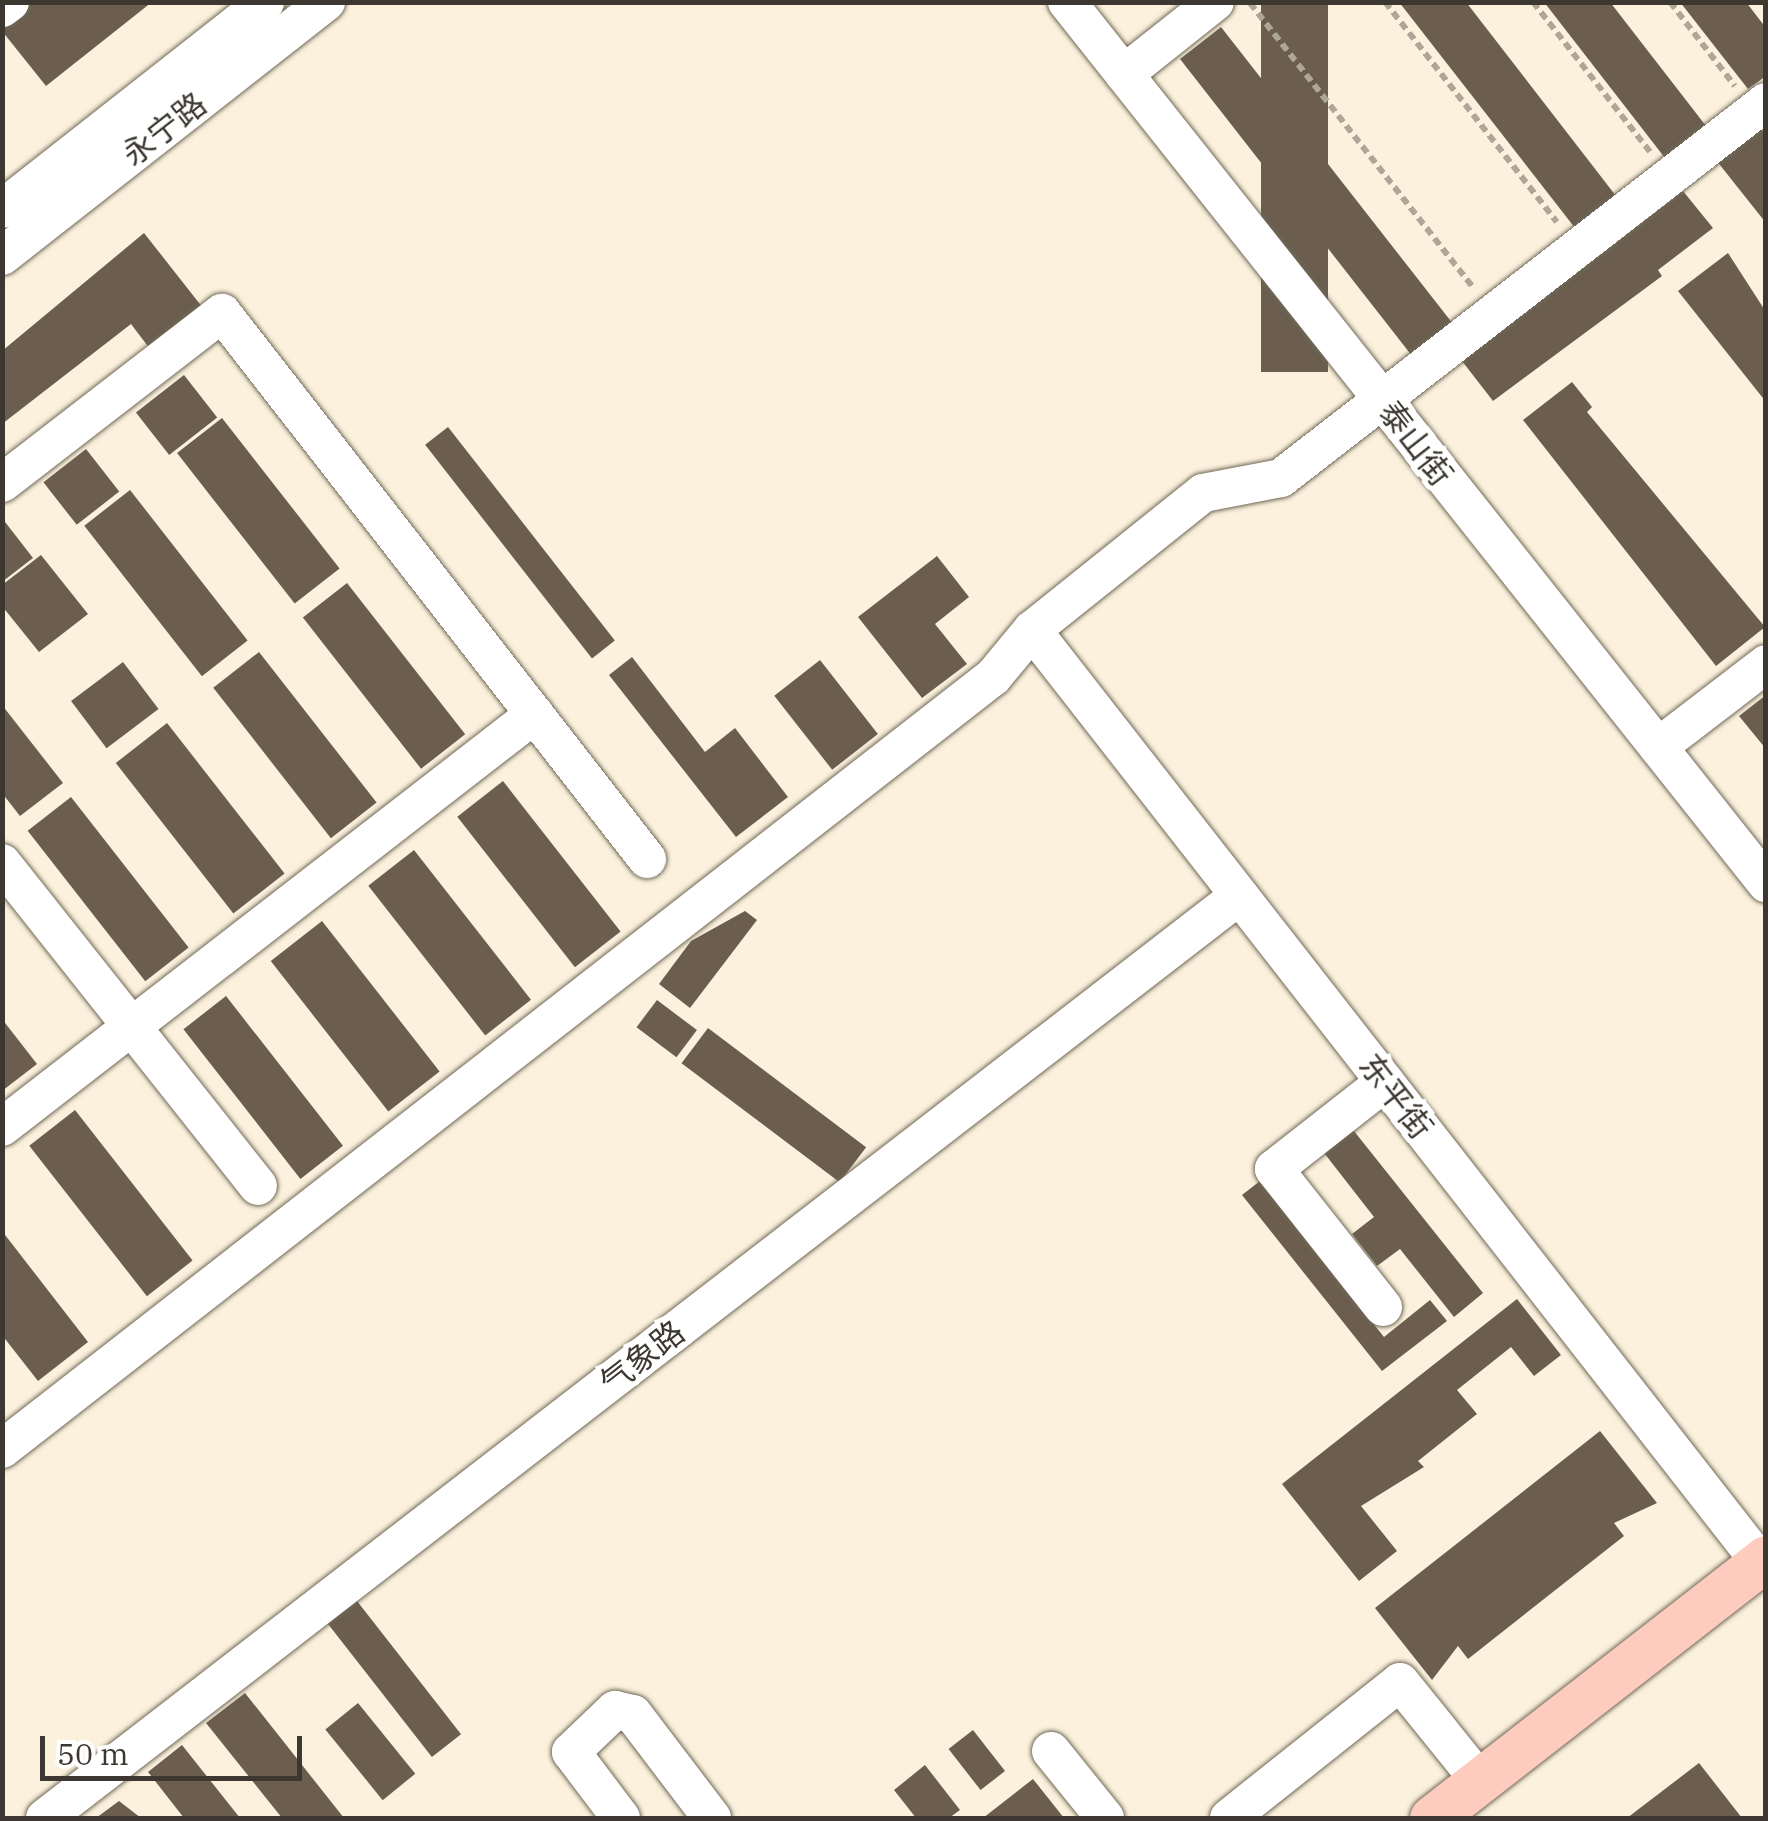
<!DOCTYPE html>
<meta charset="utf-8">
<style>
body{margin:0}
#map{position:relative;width:1768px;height:1821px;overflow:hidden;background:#fbf1dd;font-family:"IBM Plex Serif","Noto Sans SC",serif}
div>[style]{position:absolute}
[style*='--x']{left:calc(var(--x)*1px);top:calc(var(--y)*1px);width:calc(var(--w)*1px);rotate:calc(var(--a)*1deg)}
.building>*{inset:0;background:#6b5e4f;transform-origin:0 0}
.path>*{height:6px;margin-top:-3px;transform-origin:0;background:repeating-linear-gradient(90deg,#aea798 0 8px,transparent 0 13px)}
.roads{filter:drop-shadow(0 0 2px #716857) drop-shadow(0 0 2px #716857)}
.minor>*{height:38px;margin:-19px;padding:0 19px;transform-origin:19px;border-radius:19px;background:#fff}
.major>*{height:45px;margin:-22.5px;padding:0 22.5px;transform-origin:22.5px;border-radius:22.5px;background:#fdccbf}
span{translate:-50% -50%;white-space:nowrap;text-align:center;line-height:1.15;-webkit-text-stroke:10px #fff;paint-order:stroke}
.street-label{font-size:32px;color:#3c3831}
.frame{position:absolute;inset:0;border:5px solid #3c3831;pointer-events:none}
.scale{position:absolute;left:40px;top:1736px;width:262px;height:45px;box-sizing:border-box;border:5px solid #3c3831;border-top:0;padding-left:12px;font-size:30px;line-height:35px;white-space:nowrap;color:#3c3831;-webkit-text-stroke:8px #fff;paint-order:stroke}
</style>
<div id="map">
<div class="building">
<div style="clip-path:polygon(26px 2px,152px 2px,46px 86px,2px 31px,2px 21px)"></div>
<div style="left:1261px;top:2px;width:67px;height:370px"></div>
<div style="clip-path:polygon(1399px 2px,1466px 2px,1616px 196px,1575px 228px)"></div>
<div style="clip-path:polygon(1544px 2px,1610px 2px,1706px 126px,1665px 158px)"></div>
<div style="clip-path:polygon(1680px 2px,1746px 2px,1766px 28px,1766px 76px,1748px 89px)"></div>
<div style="left:1221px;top:27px;width:376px;height:52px;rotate:52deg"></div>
<div style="clip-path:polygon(1758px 126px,1766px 135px,1766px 223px,1716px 160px)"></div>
<div style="clip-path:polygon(1683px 191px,1713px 228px,1658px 270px,1662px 276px,1493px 401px,1462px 361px)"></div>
<div style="clip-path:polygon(144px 233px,203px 308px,150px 349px,131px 324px,2px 424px,2px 351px)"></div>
<div style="clip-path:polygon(1728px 253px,1766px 312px,1766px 402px,1678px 291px)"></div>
<div style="left:184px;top:375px;width:54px;height:61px;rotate:52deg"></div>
<div style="clip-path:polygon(1572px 382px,1592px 407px,1587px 412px,1765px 627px,1716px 666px,1523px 420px)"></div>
<div style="left:222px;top:418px;width:191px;height:57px;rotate:52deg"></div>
<div style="left:448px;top:427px;width:271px;height:29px;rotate:52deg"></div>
<div style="left:86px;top:449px;width:54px;height:54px;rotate:52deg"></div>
<div style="left:130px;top:490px;width:191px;height:58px;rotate:52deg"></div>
<div style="clip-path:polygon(2px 518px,33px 558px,2px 582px)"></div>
<div style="clip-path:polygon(41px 555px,88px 614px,39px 652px,2px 606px,2px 585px)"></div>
<div style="clip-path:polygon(937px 556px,969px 597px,935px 624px,967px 664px,922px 698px,858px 617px)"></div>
<div style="left:347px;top:583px;width:192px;height:56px;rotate:52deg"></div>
<div style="left:259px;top:652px;width:191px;height:58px;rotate:52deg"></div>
<div style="clip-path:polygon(632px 657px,705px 752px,735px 728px,788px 797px,736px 837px,609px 675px)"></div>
<div style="left:820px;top:660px;width:94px;height:58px;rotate:52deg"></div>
<div style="left:123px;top:662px;width:59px;height:65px;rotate:53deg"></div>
<div style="clip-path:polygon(1766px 695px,1766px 749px,1739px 716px)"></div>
<div style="clip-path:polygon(2px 705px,63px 783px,20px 816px,2px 793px)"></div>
<div style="left:167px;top:723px;width:191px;height:65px;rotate:52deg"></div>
<div style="left:503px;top:781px;width:191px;height:58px;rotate:52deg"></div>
<div style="left:71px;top:797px;width:191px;height:55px;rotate:52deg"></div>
<div style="left:414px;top:850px;width:190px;height:58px;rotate:52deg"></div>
<div style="clip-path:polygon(745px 911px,757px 920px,690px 1008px,659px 984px,691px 941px)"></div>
<div style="left:322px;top:921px;width:191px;height:65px;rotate:52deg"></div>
<div style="left:226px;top:996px;width:190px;height:54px;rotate:52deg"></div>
<div style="left:657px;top:1000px;width:50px;height:34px;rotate:37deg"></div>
<div style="clip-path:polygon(2px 1019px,37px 1064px,2px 1091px)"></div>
<div style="left:708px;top:1028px;width:198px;height:44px;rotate:37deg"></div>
<div style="left:75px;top:1110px;width:191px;height:58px;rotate:52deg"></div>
<div style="clip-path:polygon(1350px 1126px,1483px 1293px,1454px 1317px,1400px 1249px,1377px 1266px,1352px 1234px,1374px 1217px,1321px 1149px)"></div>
<div style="clip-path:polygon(1260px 1181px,1384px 1337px,1430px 1300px,1447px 1321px,1382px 1371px,1242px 1195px)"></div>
<div style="clip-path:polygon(2px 1231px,88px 1342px,38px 1381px,2px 1335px)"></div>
<div style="clip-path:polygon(1517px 1299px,1561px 1355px,1534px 1376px,1511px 1347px,1457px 1390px,1477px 1414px,1418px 1461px,1424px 1467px,1361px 1506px,1397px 1551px,1359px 1581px,1282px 1484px)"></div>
<div style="clip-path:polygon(1600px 1431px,1657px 1503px,1614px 1523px,1624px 1536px,1468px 1659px,1458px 1646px,1432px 1680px,1375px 1608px)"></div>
<div style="left:357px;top:1601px;width:169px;height:37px;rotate:52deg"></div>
<div style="clip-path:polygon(245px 1693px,344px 1818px,282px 1818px,206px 1723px)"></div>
<div style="left:358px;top:1703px;width:91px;height:42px;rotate:51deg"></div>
<div style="left:973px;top:1730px;width:52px;height:31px;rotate:52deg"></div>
<div style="clip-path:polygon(182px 1745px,240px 1818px,184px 1818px,148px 1772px)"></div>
<div style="clip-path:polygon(1699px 1763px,1742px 1818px,1627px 1818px)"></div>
<div style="clip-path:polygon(925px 1765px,960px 1810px,949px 1818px,916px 1818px,894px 1790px)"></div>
<div style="clip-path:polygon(1033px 1779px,1064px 1818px,983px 1818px)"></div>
<div style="clip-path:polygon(119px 1801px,141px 1818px,96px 1818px)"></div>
</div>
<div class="path">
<div style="--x:1385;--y:2;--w:279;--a:52"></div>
<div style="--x:1533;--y:2;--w:190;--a:52"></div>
<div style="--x:1670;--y:2;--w:106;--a:52.3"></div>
<div style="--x:1250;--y:3;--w:363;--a:51.9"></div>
</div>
<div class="roads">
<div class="minor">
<div style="--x:1067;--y:2;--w:1125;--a:51.57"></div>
<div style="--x:2;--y:8;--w:10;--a:-37"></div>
<div style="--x:1124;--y:74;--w:116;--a:-38.4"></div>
<div style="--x:2;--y:209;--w:335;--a:-38.2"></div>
<div style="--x:2;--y:256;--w:412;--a:-38.1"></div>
<div style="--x:2;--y:483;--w:278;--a:-37.7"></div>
<div style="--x:222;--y:313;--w:692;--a:52.1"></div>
<div style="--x:1032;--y:630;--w:1183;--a:52.01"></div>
<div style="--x:1658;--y:747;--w:136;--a:-37.5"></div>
<div style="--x:2;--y:863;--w:412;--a:51.6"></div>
<div style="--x:2;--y:1127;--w:674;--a:-37.77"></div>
<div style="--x:1383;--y:1307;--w:176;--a:-128.3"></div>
<div style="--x:1274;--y:1169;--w:141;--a:-38.1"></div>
<div style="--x:2;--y:1449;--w:1256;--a:-37.92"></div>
<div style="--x:993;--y:677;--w:61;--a:-50.3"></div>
<div style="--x:1032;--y:630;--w:219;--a:-38.7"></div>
<div style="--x:1203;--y:493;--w:79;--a:-10.9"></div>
<div style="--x:1281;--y:478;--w:614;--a:-37.78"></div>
<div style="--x:1051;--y:1751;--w:86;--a:51.1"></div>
<div style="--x:45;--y:1818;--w:1509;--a:-37.68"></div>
<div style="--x:621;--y:1818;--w:83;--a:-127.1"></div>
<div style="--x:571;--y:1752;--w:61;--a:-43.7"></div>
<div style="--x:615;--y:1710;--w:18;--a:13"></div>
<div style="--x:633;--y:1714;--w:131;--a:52.8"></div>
<div style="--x:1229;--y:1818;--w:218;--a:-38.5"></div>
<div style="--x:1400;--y:1682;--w:127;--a:51.1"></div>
</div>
<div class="major">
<div style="--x:1432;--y:1818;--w:423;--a:-37.9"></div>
</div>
</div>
<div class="street-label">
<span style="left:164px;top:129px;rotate:-38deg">永宁路</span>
<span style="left:1416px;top:443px;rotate:52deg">泰山街</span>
<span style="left:1396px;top:1096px;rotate:52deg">东平街</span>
<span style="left:642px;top:1357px;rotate:-38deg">气象路</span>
</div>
<div class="frame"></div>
<div class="scale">50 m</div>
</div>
